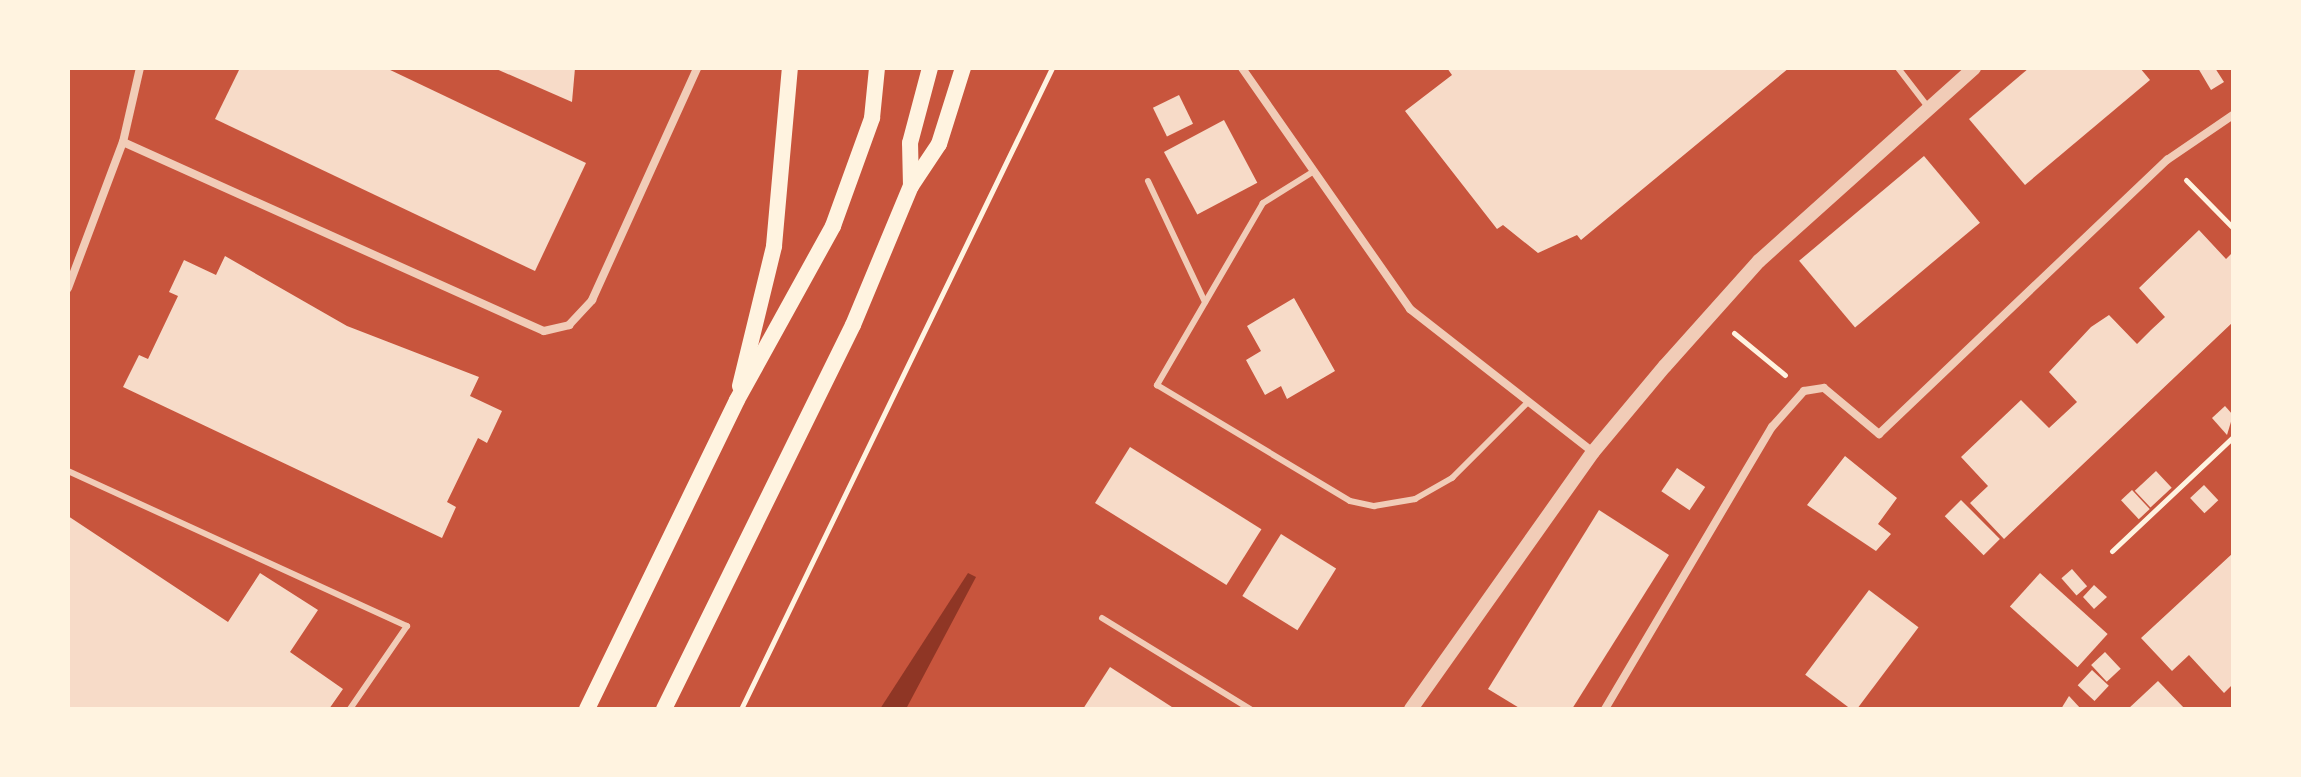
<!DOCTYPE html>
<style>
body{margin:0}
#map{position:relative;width:2301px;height:777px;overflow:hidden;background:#c8553d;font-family:Bitter,serif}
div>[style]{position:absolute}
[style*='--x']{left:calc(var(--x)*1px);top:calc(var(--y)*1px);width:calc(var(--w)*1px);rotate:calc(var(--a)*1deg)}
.water>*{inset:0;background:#8f3625}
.building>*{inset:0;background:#f7dbc8;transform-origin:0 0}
.path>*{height:5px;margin:-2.5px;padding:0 2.5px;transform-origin:2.5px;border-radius:2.5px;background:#fff3e0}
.service>*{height:6px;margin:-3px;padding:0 3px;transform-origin:3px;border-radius:3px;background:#f1ccb7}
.minor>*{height:8px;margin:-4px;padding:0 4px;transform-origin:4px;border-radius:4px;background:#f1ccb7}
.tertiary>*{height:14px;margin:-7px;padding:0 7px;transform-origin:7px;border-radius:7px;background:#f1ccb7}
.secondary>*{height:16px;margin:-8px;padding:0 8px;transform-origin:8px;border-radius:8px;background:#fff3e0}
span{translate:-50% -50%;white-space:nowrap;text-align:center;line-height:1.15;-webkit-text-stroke:6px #fff3e0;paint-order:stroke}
.frame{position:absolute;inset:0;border:70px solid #fff3e0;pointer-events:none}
</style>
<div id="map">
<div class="water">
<div style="clip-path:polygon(968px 573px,976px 577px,906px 709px,880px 709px)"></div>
</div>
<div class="building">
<div style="clip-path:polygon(240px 68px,386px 68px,586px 163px,535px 271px,215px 119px)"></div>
<div style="clip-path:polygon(494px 68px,575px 68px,572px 102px)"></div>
<div style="clip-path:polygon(1447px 68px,1789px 68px,1581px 240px,1577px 235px,1538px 253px,1503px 225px,1497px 229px,1405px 111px,1452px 75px)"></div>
<div style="clip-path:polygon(2029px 68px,2140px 68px,2150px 80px,2025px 185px,1969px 119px)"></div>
<div style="clip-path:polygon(2198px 68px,2215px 68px,2224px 82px,2211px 90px)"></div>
<div style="left:1179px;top:95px;width:32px;height:29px;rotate:64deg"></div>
<div style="left:1224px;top:120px;width:71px;height:68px;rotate:62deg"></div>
<div style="left:1924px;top:156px;width:87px;height:163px;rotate:50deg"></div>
<div style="clip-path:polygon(2199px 230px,2226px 259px,2233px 252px,2233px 322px,2004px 539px,1970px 503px,1988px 486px,1961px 457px,2021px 400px,2049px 428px,2077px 402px,2049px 372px,2091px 327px,2109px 315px,2137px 344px,2151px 330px,2165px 317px,2139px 288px)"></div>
<div style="clip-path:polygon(225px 256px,347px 326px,479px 377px,470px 396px,502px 411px,487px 443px,478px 438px,447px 502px,456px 507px,442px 538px,123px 387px,139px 355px,148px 359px,178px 296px,169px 292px,184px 260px,216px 275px)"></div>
<div style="clip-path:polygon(1294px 298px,1335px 371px,1287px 399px,1281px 386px,1265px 395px,1246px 360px,1261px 351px,1247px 326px)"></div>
<div style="clip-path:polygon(2225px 406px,2233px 415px,2227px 435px,2212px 418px)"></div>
<div style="left:1130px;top:447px;width:155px;height:66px;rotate:32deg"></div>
<div style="clip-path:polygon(1845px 456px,1897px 498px,1878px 524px,1891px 534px,1876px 551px,1807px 505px)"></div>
<div style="left:1677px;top:468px;width:34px;height:28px;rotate:34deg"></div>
<div style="left:2156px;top:471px;width:23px;height:29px;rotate:47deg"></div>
<div style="left:2204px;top:485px;width:21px;height:19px;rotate:47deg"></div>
<div style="left:2132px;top:490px;width:26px;height:15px;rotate:47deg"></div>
<div style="left:1961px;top:500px;width:55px;height:23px;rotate:45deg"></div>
<div style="clip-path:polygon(1599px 510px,1669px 555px,1572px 709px,1521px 709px,1488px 689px)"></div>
<div style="clip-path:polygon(68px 516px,228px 622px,260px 573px,318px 610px,290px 652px,343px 689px,329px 709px,68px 709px)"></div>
<div style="left:1281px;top:534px;width:65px;height:73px;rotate:32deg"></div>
<div style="clip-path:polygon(2233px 553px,2233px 684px,2224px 693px,2189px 655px,2172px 671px,2141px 638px)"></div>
<div style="left:2072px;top:569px;width:23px;height:14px;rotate:49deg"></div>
<div style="left:2040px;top:573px;width:91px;height:45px;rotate:42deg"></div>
<div style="clip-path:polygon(2094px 585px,2107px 597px,2094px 609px,2083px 597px)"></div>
<div style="left:1869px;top:590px;width:62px;height:106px;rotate:37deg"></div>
<div style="left:2105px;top:652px;width:23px;height:19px;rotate:47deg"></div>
<div style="clip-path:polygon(1110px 667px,1175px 709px,1083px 709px)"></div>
<div style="left:2092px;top:670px;width:23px;height:21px;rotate:43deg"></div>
<div style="clip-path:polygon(2158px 681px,2185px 709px,2128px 709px)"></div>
<div style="clip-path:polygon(2069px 696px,2081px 709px,2061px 709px)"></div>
</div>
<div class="path">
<div style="--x:2186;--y:180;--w:67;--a:45.6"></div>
<div style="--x:1734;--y:333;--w:66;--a:39.5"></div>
<div style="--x:2112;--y:551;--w:166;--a:-43.3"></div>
<div style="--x:741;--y:709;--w:712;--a:-64.12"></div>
</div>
<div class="service">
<div style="--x:1898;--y:68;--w:49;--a:52.4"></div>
<div style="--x:1311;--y:173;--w:57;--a:148"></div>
<div style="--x:1263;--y:203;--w:211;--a:120.2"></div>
<div style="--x:1157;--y:385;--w:225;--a:31"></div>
<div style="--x:1350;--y:501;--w:25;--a:12"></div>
<div style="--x:1374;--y:506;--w:42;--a:-9.7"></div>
<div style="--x:1415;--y:499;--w:43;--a:-29.6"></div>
<div style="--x:1452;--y:478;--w:105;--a:-45"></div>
<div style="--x:1148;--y:181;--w:134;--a:64.8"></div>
<div style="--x:68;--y:471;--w:373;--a:24.6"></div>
<div style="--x:407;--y:626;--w:101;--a:124.5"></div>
<div style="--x:1102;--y:618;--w:174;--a:31.6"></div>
</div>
<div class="minor">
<div style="--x:1242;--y:68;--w:294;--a:55.1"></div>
<div style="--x:1410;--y:309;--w:232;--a:38"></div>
<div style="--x:123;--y:142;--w:461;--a:24.2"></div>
<div style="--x:544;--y:331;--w:26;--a:-13"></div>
<div style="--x:569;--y:325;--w:34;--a:-47"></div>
<div style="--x:592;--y:300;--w:255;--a:-65.6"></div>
<div style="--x:68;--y:288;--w:156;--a:-69.4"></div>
<div style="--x:123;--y:142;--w:76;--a:-77.1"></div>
<div style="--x:1605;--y:709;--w:328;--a:-59.4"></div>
<div style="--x:1772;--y:427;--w:48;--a:-48.4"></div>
<div style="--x:1804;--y:391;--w:20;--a:-9"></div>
<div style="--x:1824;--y:388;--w:72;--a:39.9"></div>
<div style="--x:1879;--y:434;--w:398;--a:-43.6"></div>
<div style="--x:2167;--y:160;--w:80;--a:-34.3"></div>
</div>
<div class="tertiary">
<div style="--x:1411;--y:709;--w:315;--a:-54.7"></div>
<div style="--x:1593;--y:452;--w:112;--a:-50.1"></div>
<div style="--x:1665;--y:366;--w:141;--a:-48.2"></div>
<div style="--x:1759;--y:261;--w:289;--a:-41.9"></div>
</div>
<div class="secondary">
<div style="--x:911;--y:186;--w:43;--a:-91.3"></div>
<div style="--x:910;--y:143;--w:78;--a:-75.1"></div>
<div style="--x:740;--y:386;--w:144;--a:-76.3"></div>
<div style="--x:774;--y:246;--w:179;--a:-84.9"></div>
<div style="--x:587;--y:709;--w:343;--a:-64.1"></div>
<div style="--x:737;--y:400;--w:199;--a:-61.1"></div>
<div style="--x:833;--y:226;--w:115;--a:-70.1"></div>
<div style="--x:872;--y:118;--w:50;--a:-84.3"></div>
<div style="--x:664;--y:709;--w:428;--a:-63.8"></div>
<div style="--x:853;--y:325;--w:151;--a:-67.4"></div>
<div style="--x:911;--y:186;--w:50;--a:-56.3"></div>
<div style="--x:939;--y:144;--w:80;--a:-72.5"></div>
</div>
<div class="frame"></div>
</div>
